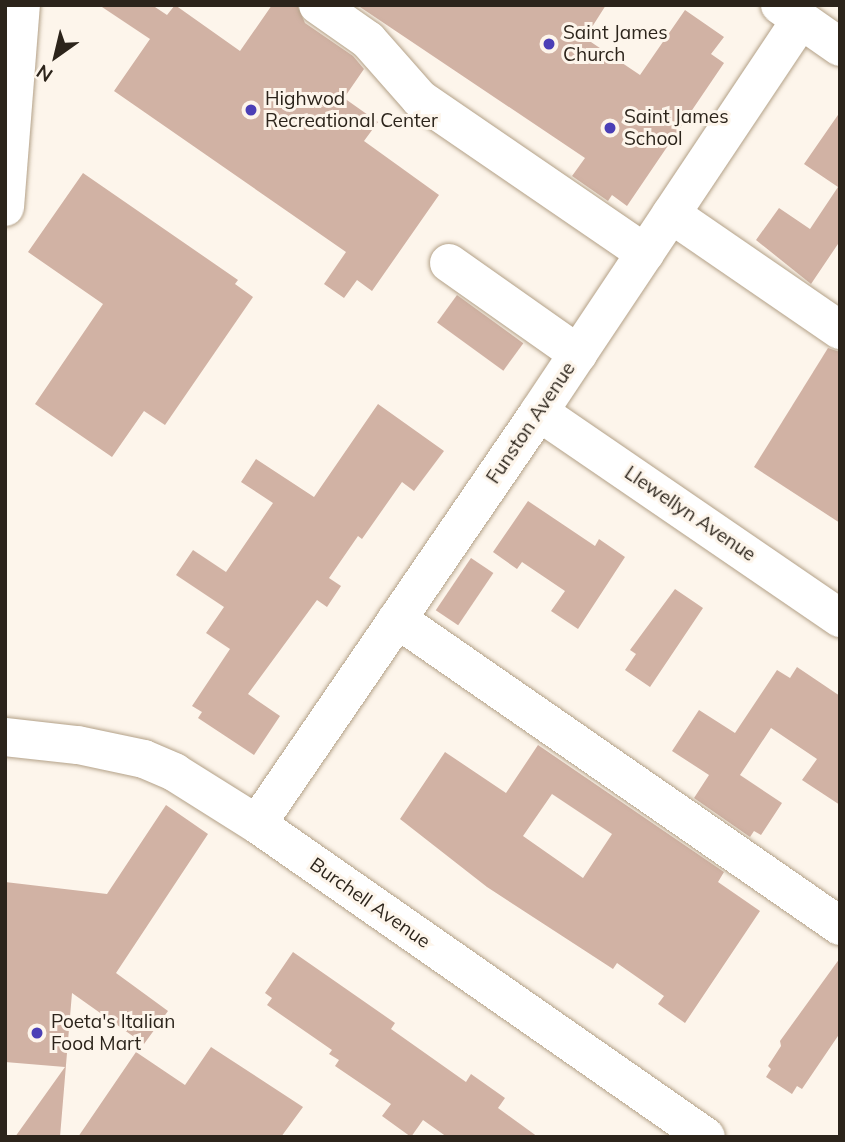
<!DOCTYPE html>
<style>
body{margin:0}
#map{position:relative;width:845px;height:1142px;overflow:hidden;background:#fdf5eb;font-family:Mulish,sans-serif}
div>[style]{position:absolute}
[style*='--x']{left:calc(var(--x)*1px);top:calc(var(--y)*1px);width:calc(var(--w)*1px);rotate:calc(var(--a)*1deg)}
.building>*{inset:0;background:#d1b2a4;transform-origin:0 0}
.roads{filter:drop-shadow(0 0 2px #b3a188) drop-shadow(0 0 2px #b3a188)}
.minor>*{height:38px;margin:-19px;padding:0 19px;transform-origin:19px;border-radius:19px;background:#fff}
.dots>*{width:19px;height:19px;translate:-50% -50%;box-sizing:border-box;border:4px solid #fdf5eb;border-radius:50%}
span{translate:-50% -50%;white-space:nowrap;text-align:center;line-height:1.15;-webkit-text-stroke:6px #fdf5eb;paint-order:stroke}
.poi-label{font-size:19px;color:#2c241b}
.left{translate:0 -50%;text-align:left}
.street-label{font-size:19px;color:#2c241b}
.frame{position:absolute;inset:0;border:7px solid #2c241b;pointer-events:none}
.north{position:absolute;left:21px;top:21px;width:70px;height:70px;-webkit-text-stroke:5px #fdf5eb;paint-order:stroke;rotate:214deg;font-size:19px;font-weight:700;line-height:28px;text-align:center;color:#2c241b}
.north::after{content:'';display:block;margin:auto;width:24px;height:32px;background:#2c241b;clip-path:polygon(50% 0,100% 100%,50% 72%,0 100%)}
</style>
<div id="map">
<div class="building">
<div style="clip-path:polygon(99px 5px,152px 5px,167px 15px,175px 5px,240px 51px,272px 5px,297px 5px,305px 23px,353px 56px,364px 69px,344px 98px,378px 122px,364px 141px,439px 195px,372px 291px,357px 280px,344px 298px,324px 284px,346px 252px,114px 91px,150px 39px)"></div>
<div style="clip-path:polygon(357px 5px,606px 5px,585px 38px,640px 75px,685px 10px,724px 37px,711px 54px,724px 63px,627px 206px,612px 195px,608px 201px,572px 176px,585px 158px)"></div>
<div style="clip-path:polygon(840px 112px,840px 241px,811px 284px,756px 240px,779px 208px,810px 229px,838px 187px,804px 164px)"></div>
<div style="clip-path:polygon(83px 173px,238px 280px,235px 284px,253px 297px,165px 425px,144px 411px,112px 457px,35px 404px,103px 304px,28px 252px)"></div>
<div style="left:457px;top:295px;width:82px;height:34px;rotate:36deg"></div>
<div style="clip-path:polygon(828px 348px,840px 352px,840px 523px,754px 467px)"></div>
<div style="clip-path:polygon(378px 404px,444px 451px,414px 491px,402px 482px,362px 539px,358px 536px,329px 578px,341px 586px,327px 607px,317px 600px,248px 694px,280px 716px,254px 755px,198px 718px,202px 712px,192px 706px,230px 649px,206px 633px,224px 607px,176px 575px,193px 550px,226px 572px,273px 503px,241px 482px,256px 459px,314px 497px)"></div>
<div style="clip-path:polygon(528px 501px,595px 546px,599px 539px,625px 557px,578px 629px,551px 611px,565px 591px,522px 562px,517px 569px,493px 552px)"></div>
<div style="left:471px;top:558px;width:27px;height:63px;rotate:34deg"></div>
<div style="clip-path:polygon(675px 589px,703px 608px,650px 687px,625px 670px,636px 654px,630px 650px)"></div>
<div style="clip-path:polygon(797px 667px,840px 696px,840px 805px,802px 780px,817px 759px,771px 728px,740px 775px,782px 803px,761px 835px,754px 831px,750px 837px,694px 798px,709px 775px,672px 751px,699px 710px,735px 733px,777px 670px,790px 678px)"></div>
<div style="clip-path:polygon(evenodd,538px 745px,724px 872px,718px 882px,760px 911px,685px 1023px,658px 1004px,664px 996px,617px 963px,613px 969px,487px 887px,400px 819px,445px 752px,506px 793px,538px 745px,552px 794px,612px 834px,583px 878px,523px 836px,552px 794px)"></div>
<div style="clip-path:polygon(166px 805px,208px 834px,116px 973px,168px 1011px,144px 1044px,72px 993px,60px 1137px,15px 1137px,65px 1067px,5px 1062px,5px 882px,107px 894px)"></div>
<div style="clip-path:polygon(293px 952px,395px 1023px,391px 1029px,466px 1082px,471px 1074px,505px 1098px,498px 1108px,538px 1137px,447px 1137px,423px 1120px,411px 1137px,382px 1116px,391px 1104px,335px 1066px,339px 1060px,329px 1054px,332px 1050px,267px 1005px,272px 998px,265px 993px)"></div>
<div style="clip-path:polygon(840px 958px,840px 1033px,802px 1089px,797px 1086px,792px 1094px,766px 1077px,771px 1069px,768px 1066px,781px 1046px,780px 1041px)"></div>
<div style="clip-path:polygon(211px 1047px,303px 1107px,281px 1137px,78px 1137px,136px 1052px,185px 1085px)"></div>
</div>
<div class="roads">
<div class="minor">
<div style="--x:318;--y:5;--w:61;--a:35"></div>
<div style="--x:368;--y:40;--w:79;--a:48.6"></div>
<div style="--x:420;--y:99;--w:273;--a:34.4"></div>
<div style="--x:780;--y:5;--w:73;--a:35"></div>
<div style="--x:5;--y:207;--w:203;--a:-85.5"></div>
<div style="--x:671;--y:214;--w:205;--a:34.5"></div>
<div style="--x:449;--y:263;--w:158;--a:35.2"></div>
<div style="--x:539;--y:412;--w:365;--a:34.4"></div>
<div style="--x:397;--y:619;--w:539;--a:34.72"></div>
<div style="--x:5;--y:737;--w:73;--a:6.3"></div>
<div style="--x:78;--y:745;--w:67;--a:12"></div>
<div style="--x:144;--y:759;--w:33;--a:23"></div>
<div style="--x:174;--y:772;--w:98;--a:32.1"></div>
<div style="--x:257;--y:824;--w:547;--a:34.88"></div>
<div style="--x:257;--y:824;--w:499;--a:-55.6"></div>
<div style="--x:539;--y:412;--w:471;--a:-56.3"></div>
</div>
</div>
<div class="dots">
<div style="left:549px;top:44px;background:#4b3fb6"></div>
<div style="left:251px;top:110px;background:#4b3fb6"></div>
<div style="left:610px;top:128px;background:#4b3fb6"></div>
<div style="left:37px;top:1033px;background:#4b3fb6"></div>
</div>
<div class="poi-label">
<span class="left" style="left:563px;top:44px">Saint James<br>Church</span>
<span class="left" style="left:265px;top:110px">Highwod<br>Recreational Center</span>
<span class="left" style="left:624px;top:128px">Saint James<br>School</span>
<span class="left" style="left:51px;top:1033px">Poeta's Italian<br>Food Mart</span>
</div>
<div class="street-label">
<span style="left:531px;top:423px;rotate:-56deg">Funston Avenue</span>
<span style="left:690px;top:514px;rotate:34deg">Llewellyn Avenue</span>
<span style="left:370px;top:903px;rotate:35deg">Burchell Avenue</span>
</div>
<div class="frame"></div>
<div class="north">N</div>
</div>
